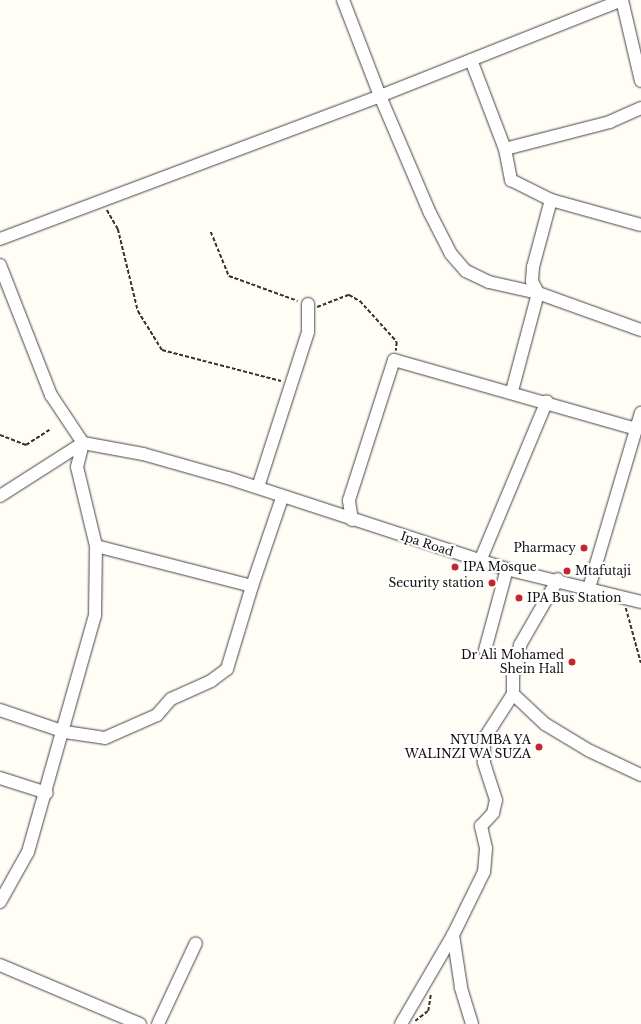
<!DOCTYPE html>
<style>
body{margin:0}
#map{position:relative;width:641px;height:1024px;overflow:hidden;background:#fffdf5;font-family:"Libre Baskerville",serif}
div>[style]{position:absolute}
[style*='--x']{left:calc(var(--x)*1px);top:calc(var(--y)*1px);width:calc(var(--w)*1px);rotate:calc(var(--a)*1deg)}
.path>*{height:1.5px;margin-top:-0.75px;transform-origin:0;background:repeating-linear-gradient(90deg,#333 0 4px,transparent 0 6px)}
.roads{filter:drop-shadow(0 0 1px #444) drop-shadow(0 0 1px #444)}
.minor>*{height:12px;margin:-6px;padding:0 6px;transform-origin:6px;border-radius:6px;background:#fff}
.dots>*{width:11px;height:11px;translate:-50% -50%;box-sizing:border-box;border:2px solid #fff;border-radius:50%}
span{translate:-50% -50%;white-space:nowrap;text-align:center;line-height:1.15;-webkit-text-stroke:4px #fff;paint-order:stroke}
.street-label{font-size:12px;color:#111}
.poi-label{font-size:12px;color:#111}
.right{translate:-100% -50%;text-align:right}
.left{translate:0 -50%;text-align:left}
</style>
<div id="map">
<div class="path">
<div style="--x:107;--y:210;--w:22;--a:60"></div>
<div style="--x:118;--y:229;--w:84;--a:76.3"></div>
<div style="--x:138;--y:311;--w:46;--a:58.4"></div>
<div style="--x:162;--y:350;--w:123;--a:14.6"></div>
<div style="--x:211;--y:232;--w:48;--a:67.8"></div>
<div style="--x:229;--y:276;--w:73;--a:19.9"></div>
<div style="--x:317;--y:307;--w:34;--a:-21"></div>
<div style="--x:349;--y:295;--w:13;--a:29"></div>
<div style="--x:360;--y:301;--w:55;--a:47.9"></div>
<div style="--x:397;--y:342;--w:9;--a:96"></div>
<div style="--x:0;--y:435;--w:28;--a:21"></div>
<div style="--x:26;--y:445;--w:30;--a:-33"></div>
<div style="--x:626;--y:608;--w:57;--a:74.7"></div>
<div style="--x:415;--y:1021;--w:16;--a:-38"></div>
<div style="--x:428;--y:1011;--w:18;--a:-81"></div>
</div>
<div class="roads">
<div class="minor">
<div style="--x:343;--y:0;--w:103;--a:68.9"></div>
<div style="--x:380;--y:96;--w:260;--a:-21.6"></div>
<div style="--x:622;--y:0;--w:83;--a:76.8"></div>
<div style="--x:471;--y:60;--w:95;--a:69.1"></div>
<div style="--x:641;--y:108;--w:34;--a:156"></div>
<div style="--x:610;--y:122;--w:108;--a:165.6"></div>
<div style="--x:505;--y:149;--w:32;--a:79"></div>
<div style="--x:511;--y:180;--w:45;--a:26.6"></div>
<div style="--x:551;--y:200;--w:93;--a:15.5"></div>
<div style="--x:0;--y:239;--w:406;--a:-20.6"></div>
<div style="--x:380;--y:96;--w:127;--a:66.9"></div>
<div style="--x:430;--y:213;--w:46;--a:62.9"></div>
<div style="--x:451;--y:254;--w:23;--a:49"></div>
<div style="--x:466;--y:271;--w:25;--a:26"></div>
<div style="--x:489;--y:282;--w:50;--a:12.7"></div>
<div style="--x:538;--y:293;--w:109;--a:19.8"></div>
<div style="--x:0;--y:265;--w:140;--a:68.6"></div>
<div style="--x:51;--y:395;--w:58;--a:56.3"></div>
<div style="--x:83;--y:443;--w:61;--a:10.4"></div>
<div style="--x:143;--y:454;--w:88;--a:15.8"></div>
<div style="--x:228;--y:478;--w:293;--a:18.1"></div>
<div style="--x:507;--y:569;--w:138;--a:13.8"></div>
<div style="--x:512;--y:391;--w:101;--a:-75.1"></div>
<div style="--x:538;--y:293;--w:13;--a:-117"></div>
<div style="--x:532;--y:281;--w:14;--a:-86"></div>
<div style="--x:533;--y:267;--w:69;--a:-75"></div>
<div style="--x:258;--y:487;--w:163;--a:-72.1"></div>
<div style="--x:308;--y:332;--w:28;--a:-90"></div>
<div style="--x:0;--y:496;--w:98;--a:-32.6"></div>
<div style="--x:352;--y:520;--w:20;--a:-99"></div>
<div style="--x:349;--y:500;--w:147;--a:-72.2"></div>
<div style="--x:394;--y:360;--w:252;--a:15.9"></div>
<div style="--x:636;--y:429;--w:17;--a:-73"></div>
<div style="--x:96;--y:546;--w:161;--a:14.4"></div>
<div style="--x:252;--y:586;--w:93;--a:-71.2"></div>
<div style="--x:480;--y:561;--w:173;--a:-67.3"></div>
<div style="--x:589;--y:588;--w:166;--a:-73.5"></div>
<div style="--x:485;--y:650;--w:84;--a:-74.8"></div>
<div style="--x:513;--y:694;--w:44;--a:43.2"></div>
<div style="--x:545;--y:724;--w:52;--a:31"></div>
<div style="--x:590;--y:751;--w:56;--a:25.2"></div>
<div style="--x:0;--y:710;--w:69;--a:18.7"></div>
<div style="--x:65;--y:732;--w:40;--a:8.5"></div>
<div style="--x:105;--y:738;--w:57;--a:-23.9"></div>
<div style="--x:157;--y:715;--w:21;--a:-49"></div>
<div style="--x:171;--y:699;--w:44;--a:-24.2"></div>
<div style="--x:211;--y:681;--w:20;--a:-37"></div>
<div style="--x:227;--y:669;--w:87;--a:-73.2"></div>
<div style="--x:0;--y:778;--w:49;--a:17.7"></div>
<div style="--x:0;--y:902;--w:57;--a:-60.8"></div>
<div style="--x:28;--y:852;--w:245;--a:-74.2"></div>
<div style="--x:95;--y:616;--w:70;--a:-89.2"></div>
<div style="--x:96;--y:546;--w:81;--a:-103.5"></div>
<div style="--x:77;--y:467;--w:25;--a:-76"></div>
<div style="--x:0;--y:965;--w:152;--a:22.9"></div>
<div style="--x:158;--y:1024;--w:89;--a:-64.9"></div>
<div style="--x:401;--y:1024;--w:103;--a:-59.7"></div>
<div style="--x:472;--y:1024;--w:39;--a:-107"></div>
<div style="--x:461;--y:987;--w:53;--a:-98.7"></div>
<div style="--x:453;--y:935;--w:70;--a:-63.8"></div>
<div style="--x:484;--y:872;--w:24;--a:-85"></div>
<div style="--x:486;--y:848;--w:23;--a:-103"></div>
<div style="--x:481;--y:826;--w:18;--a:-47"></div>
<div style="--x:493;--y:813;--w:13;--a:-77"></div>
<div style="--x:496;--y:800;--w:40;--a:-108"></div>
<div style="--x:484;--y:762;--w:23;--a:-90"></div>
<div style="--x:484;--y:739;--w:54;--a:-57.2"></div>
<div style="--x:513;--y:694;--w:18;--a:-90"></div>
<div style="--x:513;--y:676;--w:32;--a:-77"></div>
<div style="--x:520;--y:645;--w:76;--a:-60.1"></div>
</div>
</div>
<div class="dots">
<div style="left:584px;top:548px;background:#c4262e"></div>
<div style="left:455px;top:567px;background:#c4262e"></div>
<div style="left:567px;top:571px;background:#c4262e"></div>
<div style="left:492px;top:583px;background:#c4262e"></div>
<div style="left:519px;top:598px;background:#c4262e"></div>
<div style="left:572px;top:662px;background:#c4262e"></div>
<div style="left:539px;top:747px;background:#c4262e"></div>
</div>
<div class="street-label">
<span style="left:427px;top:544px;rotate:18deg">Ipa Road</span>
</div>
<div class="poi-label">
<span class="right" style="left:576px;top:548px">Pharmacy</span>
<span class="left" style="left:463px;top:567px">IPA Mosque</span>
<span class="left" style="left:575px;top:571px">Mtafutaji</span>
<span class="right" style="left:484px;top:583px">Security station</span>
<span class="left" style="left:527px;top:598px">IPA Bus Station</span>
<span class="right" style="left:564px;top:662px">Dr Ali Mohamed<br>Shein Hall</span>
<span class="right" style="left:531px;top:747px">NYUMBA YA<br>WALINZI WA SUZA</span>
</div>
</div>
